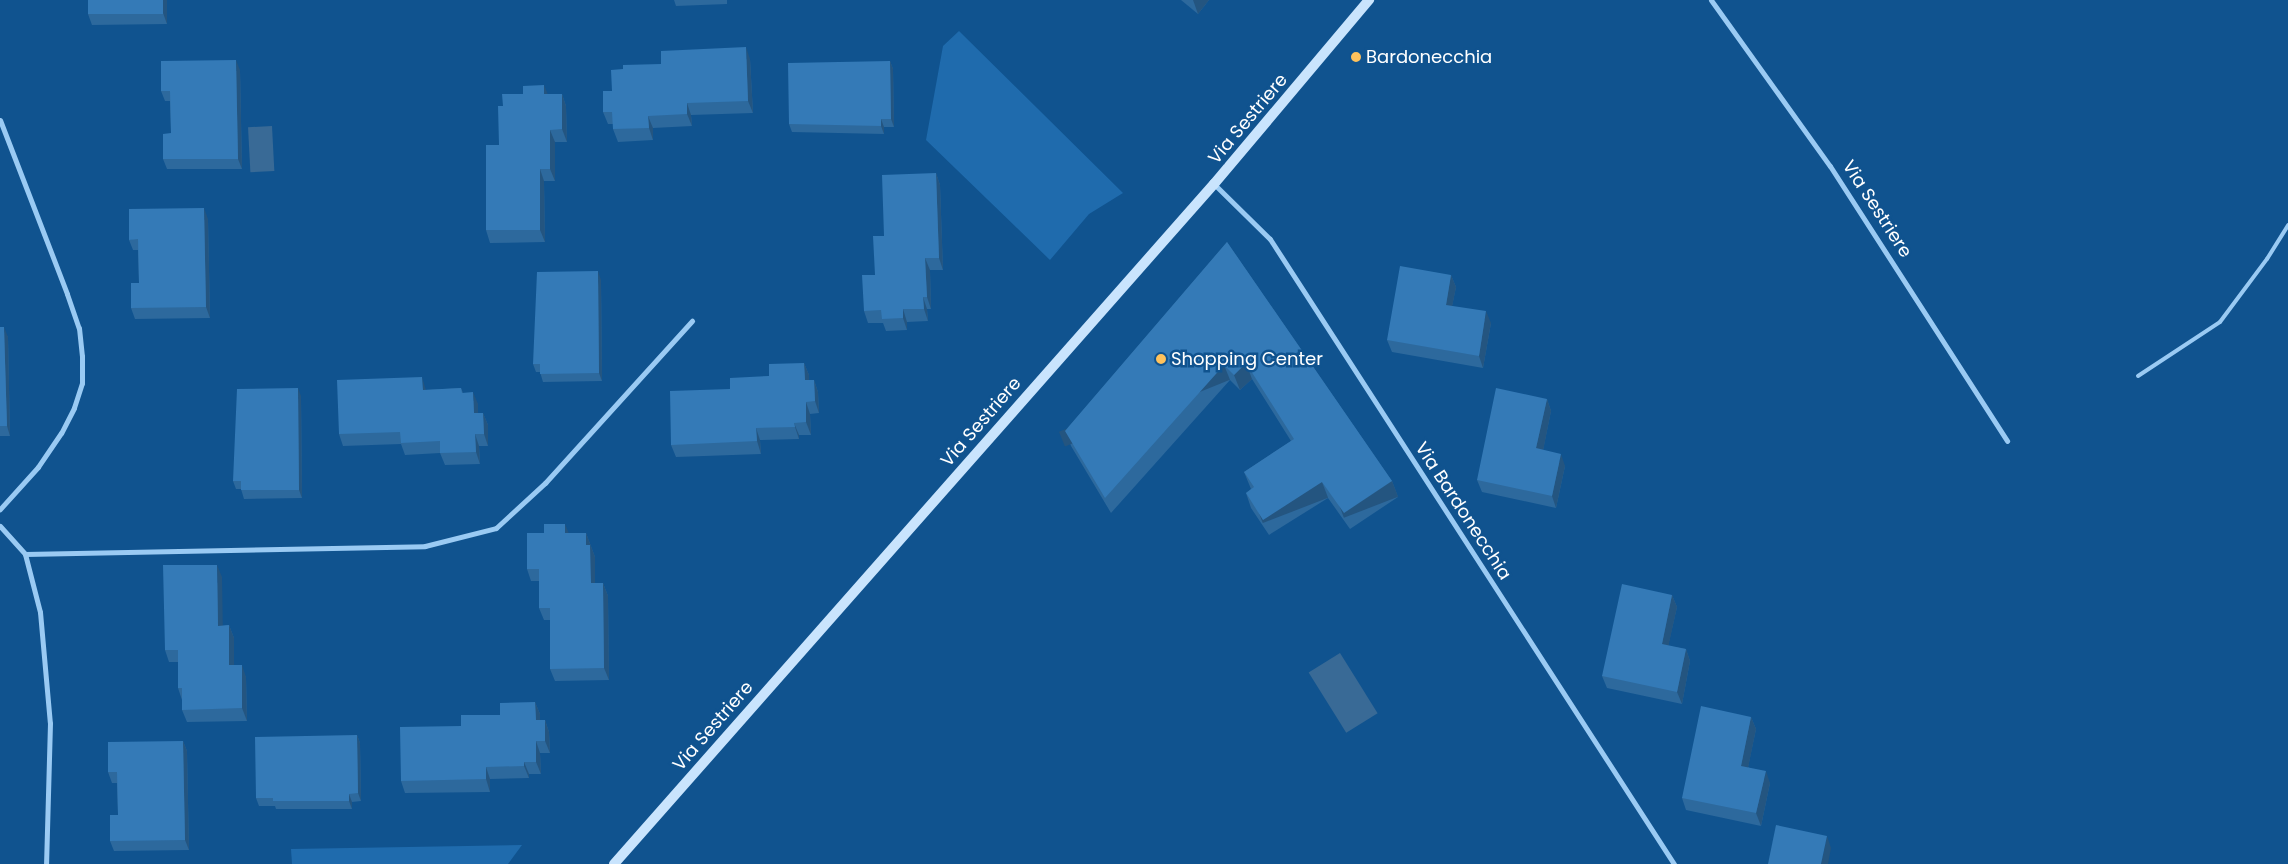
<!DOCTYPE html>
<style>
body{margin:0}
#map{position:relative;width:2288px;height:864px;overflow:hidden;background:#10538f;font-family:Poppins,sans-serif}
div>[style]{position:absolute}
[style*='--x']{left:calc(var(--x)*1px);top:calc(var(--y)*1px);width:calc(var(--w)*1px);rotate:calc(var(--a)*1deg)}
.green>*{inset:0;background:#1f6bad}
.water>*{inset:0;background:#396a96;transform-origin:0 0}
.service>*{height:4px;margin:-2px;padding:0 2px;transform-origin:2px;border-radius:2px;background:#9acaf3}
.minor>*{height:5px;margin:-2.5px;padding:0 2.5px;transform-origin:2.5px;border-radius:2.5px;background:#9acaf3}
.secondary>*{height:10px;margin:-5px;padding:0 5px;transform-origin:5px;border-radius:5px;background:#c9e4fd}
.wall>*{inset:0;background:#2d699d}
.shaded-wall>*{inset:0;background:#245580;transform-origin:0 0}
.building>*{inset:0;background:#347ab7;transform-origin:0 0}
.dots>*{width:14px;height:14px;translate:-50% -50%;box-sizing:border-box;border:2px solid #10538f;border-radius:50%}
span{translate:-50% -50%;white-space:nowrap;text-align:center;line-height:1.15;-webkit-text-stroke:5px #10538f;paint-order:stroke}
.poi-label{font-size:18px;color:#fff}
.left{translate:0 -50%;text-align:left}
.street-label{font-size:18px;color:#fff}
</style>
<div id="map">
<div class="green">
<div style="clip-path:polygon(959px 31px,1123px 193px,1089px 214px,1050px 260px,926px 140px,943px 46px)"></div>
<div style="clip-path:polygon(522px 845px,508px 864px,292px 864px,291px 849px)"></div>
</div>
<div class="water">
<div style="left:272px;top:126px;width:45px;height:24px;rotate:87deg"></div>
<div style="left:1340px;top:653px;width:71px;height:37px;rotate:58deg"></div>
</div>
<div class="service">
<div style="--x:2138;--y:376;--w:98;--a:-33.4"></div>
<div style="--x:2220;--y:322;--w:79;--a:-53.3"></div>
<div style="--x:2267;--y:259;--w:40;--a:-58"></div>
</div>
<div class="minor">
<div style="--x:1711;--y:0;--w:204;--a:54.4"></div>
<div style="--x:1830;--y:166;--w:327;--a:57.2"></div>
<div style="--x:0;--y:120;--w:186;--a:68.9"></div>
<div style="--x:67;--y:294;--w:36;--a:71"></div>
<div style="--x:79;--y:328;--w:28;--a:84"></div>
<div style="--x:82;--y:356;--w:27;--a:90"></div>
<div style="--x:82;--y:383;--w:26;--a:108"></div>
<div style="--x:74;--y:408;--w:28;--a:117"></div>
<div style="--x:61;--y:433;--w:41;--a:124.1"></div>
<div style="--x:38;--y:467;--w:57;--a:132.1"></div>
<div style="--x:1214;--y:184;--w:78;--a:44.5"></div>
<div style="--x:1270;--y:239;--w:744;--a:57.12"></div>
<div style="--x:0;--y:526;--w:38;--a:48"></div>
<div style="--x:25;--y:554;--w:400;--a:-1.1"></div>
<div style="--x:425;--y:546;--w:73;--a:-14.2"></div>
<div style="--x:496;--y:528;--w:67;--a:-42.6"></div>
<div style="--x:545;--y:483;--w:219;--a:-47.8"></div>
<div style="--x:25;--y:554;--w:60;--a:75.5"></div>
<div style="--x:40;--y:612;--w:111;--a:84.9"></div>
<div style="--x:50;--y:723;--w:141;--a:91.6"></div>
</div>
<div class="secondary">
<div style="--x:614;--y:864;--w:907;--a:-48.58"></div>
<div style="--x:1214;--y:184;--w:241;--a:-49.9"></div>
</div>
<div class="wall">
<div style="clip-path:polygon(167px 0,167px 24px,92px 25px,88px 14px)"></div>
<div style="clip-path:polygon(674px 0,727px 0,727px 4px,676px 6px)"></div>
<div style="clip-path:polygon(1181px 0,1209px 0,1198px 14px)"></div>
<div style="clip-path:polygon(750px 59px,753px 113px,691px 115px,692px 126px,653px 128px,653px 140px,618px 142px,613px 129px,613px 124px,608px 124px,603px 112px,612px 91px,623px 69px)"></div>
<div style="clip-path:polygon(890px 61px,893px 69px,894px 127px,884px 127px,884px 134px,792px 132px,789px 124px)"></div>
<div style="clip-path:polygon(240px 70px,242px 169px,167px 169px,163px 159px,171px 133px,170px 101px,165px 101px,161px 91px)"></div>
<div style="clip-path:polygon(548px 94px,562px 94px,566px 106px,567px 142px,555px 142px,555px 181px,544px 181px,545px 242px,490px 243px,486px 230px,499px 145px,503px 106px)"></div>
<div style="clip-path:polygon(936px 173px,940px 185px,943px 270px,930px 270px,931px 309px,927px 309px,928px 321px,907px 322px,907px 330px,886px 331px,883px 323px,868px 323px,864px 311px,875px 275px,884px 236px)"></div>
<div style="clip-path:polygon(208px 219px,210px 318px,135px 319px,131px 308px,139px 283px,138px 250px,133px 250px,129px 240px)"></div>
<div style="clip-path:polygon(1227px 242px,1392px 481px,1398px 497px,1350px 529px,1328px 498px,1269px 535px,1251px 508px,1246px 493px,1251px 489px,1244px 472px,1291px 441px,1252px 379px,1240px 390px,1230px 380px,1111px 513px,1071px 446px,1065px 431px)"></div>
<div style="clip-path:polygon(1451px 275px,1456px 287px,1452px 306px,1491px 323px,1483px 368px,1392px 352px,1387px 340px)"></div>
<div style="clip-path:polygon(601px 280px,602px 381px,543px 382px,540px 372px,536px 372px,533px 364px)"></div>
<div style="clip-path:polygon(0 327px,8px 337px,10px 436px,0 436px)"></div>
<div style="clip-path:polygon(804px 363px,809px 375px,809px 380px,814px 380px,818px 392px,819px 413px,810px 414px,811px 435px,799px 435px,799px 439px,760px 440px,761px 454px,676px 457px,671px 445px,730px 389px,769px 376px)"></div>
<div style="clip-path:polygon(461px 388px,463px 393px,478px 404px,478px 413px,483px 413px,488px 425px,488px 446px,479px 446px,480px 464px,445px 465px,440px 453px,405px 455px,401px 444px,343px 446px,339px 434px,426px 390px)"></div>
<div style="clip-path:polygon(301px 396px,302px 498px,244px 499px,241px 489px,236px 489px,233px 481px)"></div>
<div style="clip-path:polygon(1547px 399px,1551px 411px,1543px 450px,1565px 466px,1556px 508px,1482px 492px,1477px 480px)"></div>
<div style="clip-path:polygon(568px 533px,586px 533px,595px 557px,595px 583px,603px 583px,608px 596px,609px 680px,555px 681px,550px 669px,550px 620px,544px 620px,539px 608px,539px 581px,531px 581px,527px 569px)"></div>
<div style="clip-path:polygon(222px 577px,222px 626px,229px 625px,234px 638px,234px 665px,246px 677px,247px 721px,187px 722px,182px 710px,182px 700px,178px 688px,178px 662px,169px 662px,165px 650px)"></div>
<div style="clip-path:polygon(1672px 595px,1677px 607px,1668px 646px,1686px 649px,1690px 661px,1682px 704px,1607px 688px,1602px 676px)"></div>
<div style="clip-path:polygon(535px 702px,540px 714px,540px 720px,545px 720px,549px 732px,550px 753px,540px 753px,541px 774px,529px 774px,529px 778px,490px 779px,490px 792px,405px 793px,401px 781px,461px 726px,500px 715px)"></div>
<div style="clip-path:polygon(1751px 717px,1756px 729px,1748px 767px,1770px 783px,1761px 826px,1686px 810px,1682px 798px)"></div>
<div style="clip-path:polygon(357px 735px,360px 743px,361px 801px,352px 802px,352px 809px,276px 809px,275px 806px,259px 806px,256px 798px)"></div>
<div style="clip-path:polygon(183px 741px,187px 751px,189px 850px,114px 851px,110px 841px,118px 815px,117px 783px,112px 783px,108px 772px)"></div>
</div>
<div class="shaded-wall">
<div style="clip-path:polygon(163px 0,167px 0,167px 24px,163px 13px)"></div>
<div style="clip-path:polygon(1193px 0,1209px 0,1198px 14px)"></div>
<div style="clip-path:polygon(746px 47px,750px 59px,753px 113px,748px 101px)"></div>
<div style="clip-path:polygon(236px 60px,240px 70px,242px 169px,238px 159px)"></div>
<div style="clip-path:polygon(890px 61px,893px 69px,894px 127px,891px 119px)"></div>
<div style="clip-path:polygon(544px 85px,549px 97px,544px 94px)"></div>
<div style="clip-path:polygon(562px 94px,566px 106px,567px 142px,562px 129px)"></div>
<div style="clip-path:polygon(687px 103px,691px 115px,692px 126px,687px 114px)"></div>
<div style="clip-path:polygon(648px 116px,653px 128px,653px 140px,649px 128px)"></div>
<div style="clip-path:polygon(881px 119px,884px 127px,884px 134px,881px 126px)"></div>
<div style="clip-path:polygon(550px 130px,555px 142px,555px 181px,550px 169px)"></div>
<div style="clip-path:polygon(540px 169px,544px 181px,545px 242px,540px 230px)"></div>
<div style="clip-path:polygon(936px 173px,940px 185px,943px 270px,939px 258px)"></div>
<div style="clip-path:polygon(204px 208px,208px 219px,210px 318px,206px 307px)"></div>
<div style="clip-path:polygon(925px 258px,930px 270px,931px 309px,927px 297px)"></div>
<div style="clip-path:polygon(598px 271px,601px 280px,602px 381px,599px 373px)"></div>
<div style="clip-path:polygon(1451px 275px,1456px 287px,1450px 317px,1446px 305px)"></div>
<div style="clip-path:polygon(923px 297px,927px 309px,928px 321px,924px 309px)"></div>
<div style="clip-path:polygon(903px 309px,907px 322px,907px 330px,903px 318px)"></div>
<div style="clip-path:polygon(1486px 311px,1491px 323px,1483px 368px,1479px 356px)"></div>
<div style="clip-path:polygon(4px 327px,8px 337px,10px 436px,7px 426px)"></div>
<div style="clip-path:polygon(804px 363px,809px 375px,809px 393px,805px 380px)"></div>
<div style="clip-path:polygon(1246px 363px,1252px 379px,1240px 390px,1234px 375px)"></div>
<div style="left:1224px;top:365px;width:16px;height:178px;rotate:68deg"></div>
<div style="clip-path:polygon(422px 377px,426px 390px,427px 402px,423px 390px)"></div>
<div style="clip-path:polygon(814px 380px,818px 392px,819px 413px,815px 401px)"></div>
<div style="clip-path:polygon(298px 388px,301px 396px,302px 498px,299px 490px)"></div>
<div style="clip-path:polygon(473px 392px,478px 404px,478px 425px,474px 413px)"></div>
<div style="clip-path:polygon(1547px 399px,1551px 411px,1541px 461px,1536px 448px)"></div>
<div style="clip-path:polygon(806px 402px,810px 414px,811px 435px,806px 422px)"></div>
<div style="clip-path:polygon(483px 413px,488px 425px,488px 446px,484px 434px)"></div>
<div style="clip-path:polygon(794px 423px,799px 435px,799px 439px,795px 427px)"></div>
<div style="clip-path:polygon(756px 428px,760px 440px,761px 454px,757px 441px)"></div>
<div style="clip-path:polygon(475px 434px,479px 446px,480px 464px,476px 452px)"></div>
<div style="clip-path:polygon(1561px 454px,1565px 466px,1556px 508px,1552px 496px)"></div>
<div style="left:1392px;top:481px;width:17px;height:58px;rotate:69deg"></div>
<div style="left:1322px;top:482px;width:17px;height:70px;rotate:69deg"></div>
<div style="clip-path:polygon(565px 524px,570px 536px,565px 533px)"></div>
<div style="clip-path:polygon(586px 533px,595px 557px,595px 596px,591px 583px,586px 545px)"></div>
<div style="clip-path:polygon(217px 565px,222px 577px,223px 638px,218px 626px)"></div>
<div style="clip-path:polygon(603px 583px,608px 596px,609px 680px,604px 668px)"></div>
<div style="clip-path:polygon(1672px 595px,1677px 607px,1666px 657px,1662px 644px)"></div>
<div style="clip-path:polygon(229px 625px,234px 638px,234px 677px,229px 665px)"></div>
<div style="clip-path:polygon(1686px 649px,1690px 661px,1682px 704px,1677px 692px)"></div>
<div style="clip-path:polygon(242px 665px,246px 677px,247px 721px,242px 708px)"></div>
<div style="clip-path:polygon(535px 702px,540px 714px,540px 732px,536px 720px)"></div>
<div style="clip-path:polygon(1751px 717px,1756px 729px,1746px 778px,1741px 766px)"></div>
<div style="clip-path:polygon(545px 720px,549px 732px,550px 753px,545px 741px)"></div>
<div style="clip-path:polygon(357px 735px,360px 743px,361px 801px,358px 793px)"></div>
<div style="clip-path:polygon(183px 741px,187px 751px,189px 850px,185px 840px)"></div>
<div style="clip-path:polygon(536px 741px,540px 753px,541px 774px,536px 762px)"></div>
<div style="clip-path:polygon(524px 762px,529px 774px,529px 778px,524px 766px)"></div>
<div style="clip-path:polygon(486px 767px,490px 779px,490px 792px,486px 779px)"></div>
<div style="clip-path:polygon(1766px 771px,1770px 783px,1761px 826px,1756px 813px)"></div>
<div style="clip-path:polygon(349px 794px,352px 802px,352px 809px,349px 801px)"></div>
<div style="clip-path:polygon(1827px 836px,1831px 848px,1828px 864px,1821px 864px)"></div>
</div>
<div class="building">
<div style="left:88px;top:0;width:75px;height:14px"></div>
<div style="clip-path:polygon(746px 47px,748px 101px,687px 103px,687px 114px,648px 116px,649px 128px,613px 129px,612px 112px,603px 112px,603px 91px,612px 91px,611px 70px,623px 69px,623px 65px,661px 64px,661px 51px)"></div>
<div style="clip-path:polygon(236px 60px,238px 159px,163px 159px,163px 134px,171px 133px,170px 91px,161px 91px,161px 61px)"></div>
<div style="clip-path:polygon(890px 61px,891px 119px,881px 119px,881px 126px,789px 124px,788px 63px)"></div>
<div style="clip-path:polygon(544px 85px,544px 94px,562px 94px,562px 129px,550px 130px,550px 169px,540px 169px,540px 230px,486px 230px,486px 145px,499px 145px,498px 106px,503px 106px,502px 94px,523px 94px,523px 86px)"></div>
<div style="clip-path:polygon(936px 173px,939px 258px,925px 258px,927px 297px,923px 297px,924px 309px,903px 309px,903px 318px,882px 319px,881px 310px,864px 311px,862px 275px,875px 275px,873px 236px,884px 236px,882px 175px)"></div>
<div style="clip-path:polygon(204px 208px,206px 307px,131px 308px,131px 283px,139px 283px,138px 239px,129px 240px,129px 209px)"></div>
<div style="clip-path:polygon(1227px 242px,1392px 481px,1344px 513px,1322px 482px,1263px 520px,1246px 493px,1254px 487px,1244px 472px,1294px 439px,1246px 363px,1234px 375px,1224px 365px,1105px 498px,1065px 431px)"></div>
<div style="clip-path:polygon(1400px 266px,1451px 275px,1446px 305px,1486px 311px,1479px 356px,1387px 340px)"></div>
<div style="clip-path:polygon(598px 271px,599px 373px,540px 374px,540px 364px,533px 364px,537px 272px)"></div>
<div style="clip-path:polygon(0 327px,4px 327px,7px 426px,0 426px)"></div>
<div style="clip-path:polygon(804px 363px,805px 380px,814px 380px,815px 401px,806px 402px,806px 422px,794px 423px,795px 427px,756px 428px,757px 441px,671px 445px,670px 391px,730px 389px,730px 378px,769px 376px,769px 364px)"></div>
<div style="clip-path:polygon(422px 377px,423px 390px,461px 388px,462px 393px,473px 392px,474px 413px,483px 413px,484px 434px,475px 434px,476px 452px,440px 453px,440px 441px,401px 443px,400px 432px,339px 434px,337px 380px)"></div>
<div style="clip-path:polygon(298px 388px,299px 490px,241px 490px,241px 481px,233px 481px,237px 389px)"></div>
<div style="clip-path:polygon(1496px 388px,1547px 399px,1536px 448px,1561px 454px,1552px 496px,1477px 480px)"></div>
<div style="clip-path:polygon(544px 524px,565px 524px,565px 533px,586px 533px,586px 545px,590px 545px,591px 583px,603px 583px,604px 668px,550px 669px,550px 608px,539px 608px,539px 569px,527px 569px,527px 533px,544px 533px)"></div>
<div style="clip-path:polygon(163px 565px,217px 565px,218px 626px,229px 625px,229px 665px,242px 665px,242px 708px,182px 710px,182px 688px,178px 688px,178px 650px,165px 650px)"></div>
<div style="clip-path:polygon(1622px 584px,1672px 595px,1662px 644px,1686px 649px,1677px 692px,1602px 676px)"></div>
<div style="clip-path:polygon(535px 702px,536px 720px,545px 720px,545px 741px,536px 741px,536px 762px,524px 762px,524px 766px,486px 767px,486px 779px,401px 781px,400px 727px,461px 726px,461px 715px,500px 715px,500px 703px)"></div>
<div style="clip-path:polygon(1701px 706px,1751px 717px,1741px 766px,1766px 771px,1756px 813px,1682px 798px)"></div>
<div style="clip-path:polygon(357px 735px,358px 793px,349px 794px,349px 801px,273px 801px,273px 798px,256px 798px,255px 737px)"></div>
<div style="clip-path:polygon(183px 741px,185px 840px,110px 841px,110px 815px,118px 815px,117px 772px,108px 772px,108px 742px)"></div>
<div style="clip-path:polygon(1776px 825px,1827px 836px,1821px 864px,1768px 864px)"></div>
</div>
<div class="dots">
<div style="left:1356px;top:57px;background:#ffc25c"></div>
<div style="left:1161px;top:359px;background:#ffc25c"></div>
</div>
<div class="poi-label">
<span class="left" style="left:1366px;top:57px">Bardonecchia</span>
<span class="left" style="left:1171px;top:359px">Shopping Center</span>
</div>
<div class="street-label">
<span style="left:1248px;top:119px;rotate:-50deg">Via Sestriere</span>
<span style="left:1877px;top:209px;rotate:57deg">Via Sestriere</span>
<span style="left:981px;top:422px;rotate:-49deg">Via Sestriere</span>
<span style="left:1463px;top:511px;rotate:57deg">Via Bardonecchia</span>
<span style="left:713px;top:726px;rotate:-49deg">Via Sestriere</span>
</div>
</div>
